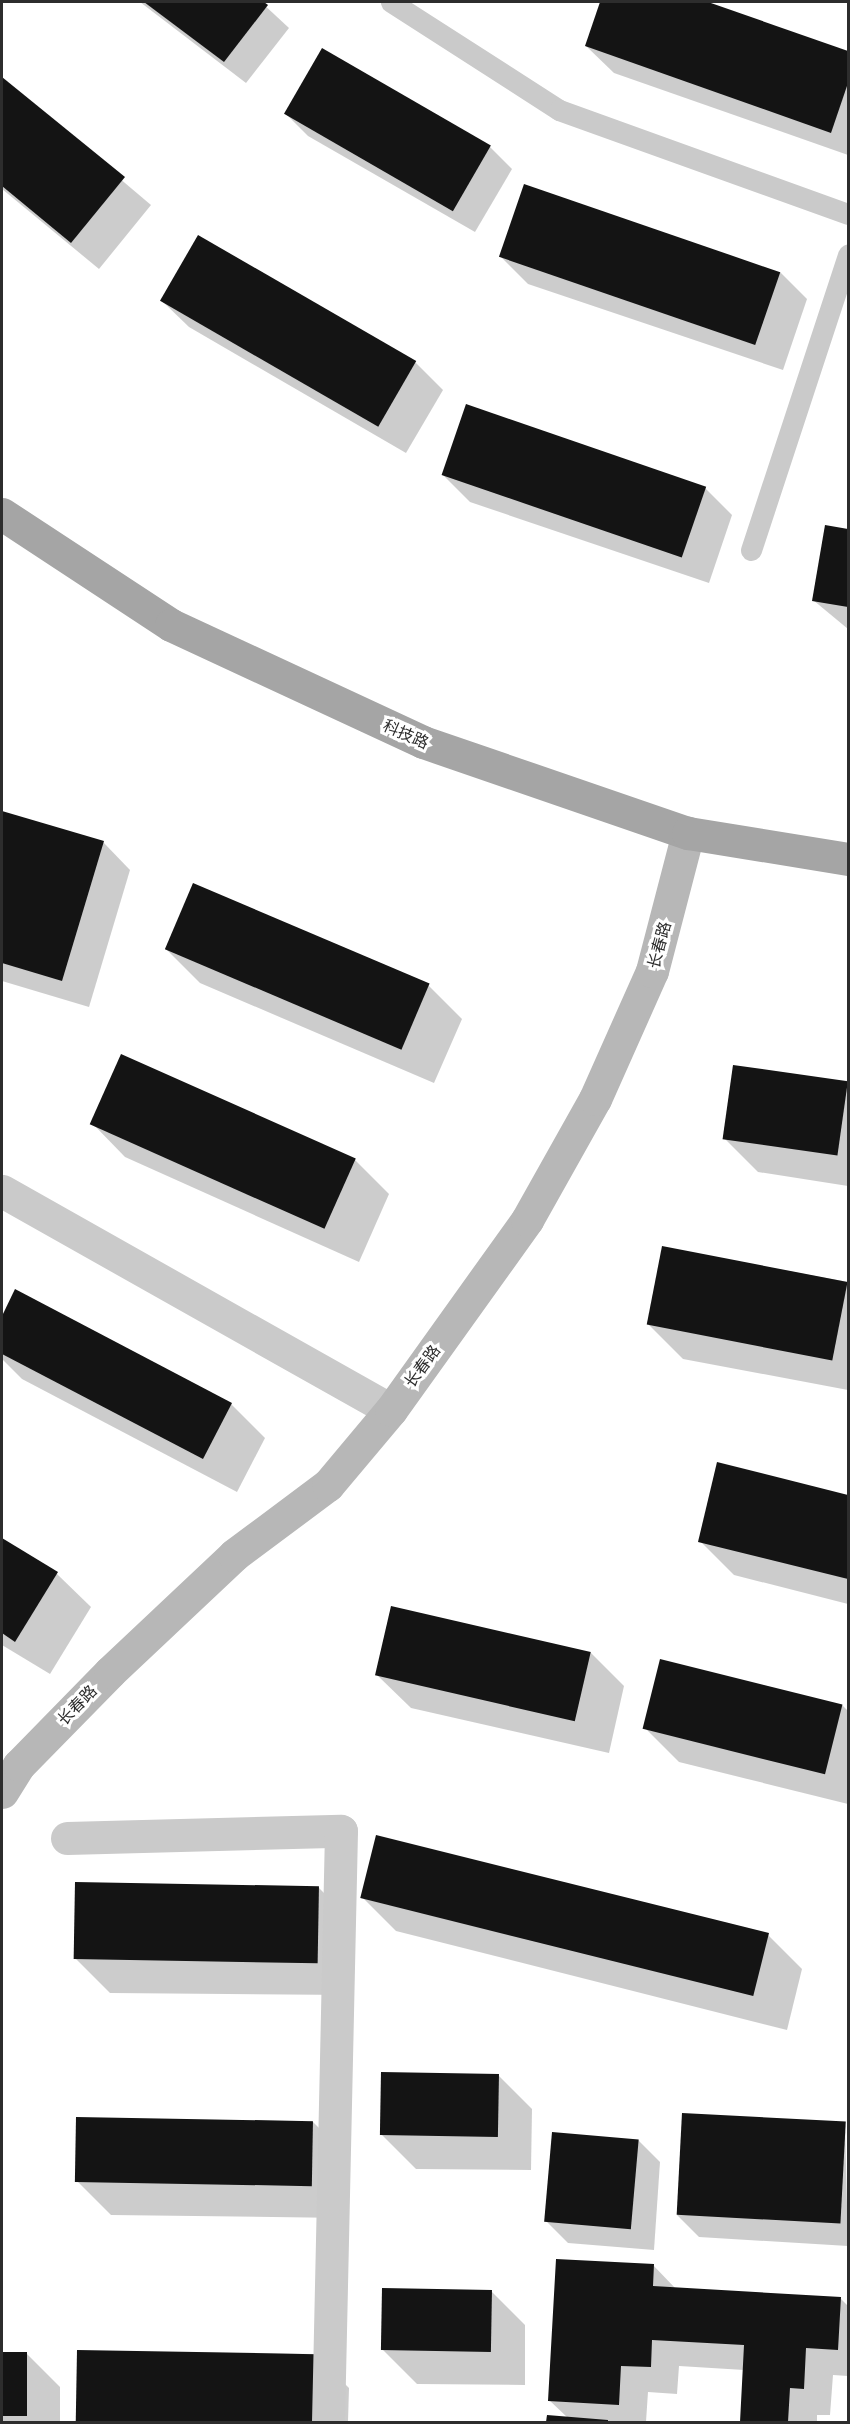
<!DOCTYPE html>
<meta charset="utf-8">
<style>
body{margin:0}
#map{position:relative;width:850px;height:2424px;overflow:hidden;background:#fff;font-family:"Exo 2","Noto Sans SC",sans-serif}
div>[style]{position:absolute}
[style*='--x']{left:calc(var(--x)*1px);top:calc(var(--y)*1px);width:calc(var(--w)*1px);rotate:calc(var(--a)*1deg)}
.shadow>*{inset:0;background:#0003}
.building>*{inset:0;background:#141414;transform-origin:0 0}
.lane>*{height:21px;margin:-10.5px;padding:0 10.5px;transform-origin:10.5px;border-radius:10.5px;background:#cacaca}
.street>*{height:33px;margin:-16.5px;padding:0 16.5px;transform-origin:16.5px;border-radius:16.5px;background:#cacaca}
.secondary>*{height:33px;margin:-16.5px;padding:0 16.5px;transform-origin:16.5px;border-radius:16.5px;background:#b7b7b7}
.primary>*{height:33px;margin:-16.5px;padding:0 16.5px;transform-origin:16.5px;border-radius:16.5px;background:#a5a5a5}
span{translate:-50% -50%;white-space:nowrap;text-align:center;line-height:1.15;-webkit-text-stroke:6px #fff;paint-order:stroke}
.street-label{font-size:16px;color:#2d2d2d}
.frame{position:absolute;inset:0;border:3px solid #2d2d2d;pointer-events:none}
</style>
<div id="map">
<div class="shadow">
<div style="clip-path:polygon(140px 2px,261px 2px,289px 28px,246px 83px)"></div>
<div style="clip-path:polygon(602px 2px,704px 2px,848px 52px,848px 155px,614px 73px,586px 46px)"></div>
<div style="clip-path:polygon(2px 79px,151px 205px,99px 269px,2px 189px)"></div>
<div style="clip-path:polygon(286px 114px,490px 147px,512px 169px,475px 232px,308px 136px)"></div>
<div style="clip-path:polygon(198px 237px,416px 363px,443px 390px,406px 453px,189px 327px,161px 300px)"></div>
<div style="clip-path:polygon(501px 257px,780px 272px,807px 299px,783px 370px,528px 284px)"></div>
<div style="clip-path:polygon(443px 475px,705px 488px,732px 515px,709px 583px,470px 502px)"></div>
<div style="clip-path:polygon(827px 526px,848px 530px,848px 629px,813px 600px)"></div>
<div style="clip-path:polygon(2px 812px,103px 842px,130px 870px,89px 1007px,2px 981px)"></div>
<div style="clip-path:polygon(166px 949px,428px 985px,462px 1019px,434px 1083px,200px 983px)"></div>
<div style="clip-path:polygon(122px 1056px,355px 1160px,389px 1194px,359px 1262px,125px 1157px,92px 1123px)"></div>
<div style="clip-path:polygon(735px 1067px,848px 1083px,848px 1186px,758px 1172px,724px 1138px)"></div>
<div style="clip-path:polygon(663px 1248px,848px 1282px,848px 1390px,683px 1359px,649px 1325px)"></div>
<div style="clip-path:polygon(16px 1291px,231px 1404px,265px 1438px,237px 1492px,22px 1379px,2px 1359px,2px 1319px)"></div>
<div style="clip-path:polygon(718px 1464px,848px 1496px,848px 1604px,734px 1575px,700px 1541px)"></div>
<div style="clip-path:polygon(2px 1539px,57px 1574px,91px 1607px,50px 1674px,2px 1645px)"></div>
<div style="clip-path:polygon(590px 1652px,624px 1686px,609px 1753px,411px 1708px,377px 1675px)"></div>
<div style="clip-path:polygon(842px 1705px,848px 1711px,848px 1804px,679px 1762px,645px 1728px)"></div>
<div style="clip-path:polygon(318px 1887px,352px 1921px,351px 1995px,110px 1993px,76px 1959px)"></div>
<div style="clip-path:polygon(362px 1897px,768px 1935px,802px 1969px,787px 2030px,396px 1931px)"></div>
<div style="clip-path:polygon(498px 2075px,532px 2109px,531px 2170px,416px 2169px,382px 2135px)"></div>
<div style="clip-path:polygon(312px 2121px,346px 2155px,345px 2218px,111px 2215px,77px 2181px)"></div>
<div style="clip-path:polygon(845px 2124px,848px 2246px,699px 2237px,677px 2215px)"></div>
<div style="clip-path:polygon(638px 2140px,660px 2162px,654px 2250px,568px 2243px,546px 2221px)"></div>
<div style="clip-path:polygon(653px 2265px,676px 2289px,840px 2298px,848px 2306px,848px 2376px,833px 2375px,830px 2415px,817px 2415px,817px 2422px,741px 2422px,744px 2370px,679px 2366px,677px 2394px,648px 2392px,646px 2422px,548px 2422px,548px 2417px,568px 2418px,549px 2400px)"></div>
<div style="clip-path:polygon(491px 2291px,525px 2325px,525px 2385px,417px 2384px,383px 2350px)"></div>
<div style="clip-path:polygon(78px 2351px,315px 2354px,349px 2388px,348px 2422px,77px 2422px)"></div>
<div style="clip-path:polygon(2px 2353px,26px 2353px,60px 2387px,60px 2422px,2px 2422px)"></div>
</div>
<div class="building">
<div style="clip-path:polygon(144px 2px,264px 2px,268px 5px,224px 62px)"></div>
<div style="clip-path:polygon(600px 2px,708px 2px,848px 51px,848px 83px,831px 133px,585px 46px)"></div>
<div style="left:322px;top:48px;width:195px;height:76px;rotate:30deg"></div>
<div style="clip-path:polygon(2px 77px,125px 177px,71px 243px,2px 186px)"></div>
<div style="left:524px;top:184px;width:271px;height:77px;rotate:19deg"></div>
<div style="left:198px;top:235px;width:252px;height:76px;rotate:30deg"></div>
<div style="left:466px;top:404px;width:254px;height:75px;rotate:19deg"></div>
<div style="clip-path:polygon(825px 525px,848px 529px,848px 607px,812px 601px)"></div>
<div style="clip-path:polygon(2px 811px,104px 841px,62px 981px,2px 963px)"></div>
<div style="left:193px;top:883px;width:257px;height:72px;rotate:23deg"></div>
<div style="left:121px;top:1054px;width:257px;height:77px;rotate:24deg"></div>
<div style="left:733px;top:1065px;width:116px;height:75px;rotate:8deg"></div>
<div style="left:662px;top:1246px;width:189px;height:80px;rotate:11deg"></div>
<div style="clip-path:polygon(15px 1289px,232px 1403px,203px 1459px,2px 1354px,2px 1316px)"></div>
<div style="clip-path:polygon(717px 1462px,848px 1495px,848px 1579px,698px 1542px)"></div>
<div style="clip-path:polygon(2px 1538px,58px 1572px,15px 1642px,2px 1633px)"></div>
<div style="left:391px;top:1606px;width:205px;height:71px;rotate:13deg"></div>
<div style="left:660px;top:1659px;width:188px;height:72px;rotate:14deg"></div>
<div style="left:376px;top:1835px;width:405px;height:65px;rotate:14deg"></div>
<div style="left:75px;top:1882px;width:244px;height:77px;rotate:1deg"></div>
<div style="left:381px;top:2072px;width:118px;height:63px;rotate:1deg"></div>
<div style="left:682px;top:2113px;width:164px;height:102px;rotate:3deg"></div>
<div style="left:76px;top:2117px;width:237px;height:65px;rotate:1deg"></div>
<div style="left:552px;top:2132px;width:87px;height:90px;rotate:5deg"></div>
<div style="clip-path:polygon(556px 2259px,654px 2264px,653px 2286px,841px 2297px,838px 2350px,806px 2348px,804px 2389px,790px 2388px,788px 2422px,740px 2422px,744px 2345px,652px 2340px,651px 2367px,621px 2366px,619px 2405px,548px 2401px)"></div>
<div style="left:382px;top:2288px;width:110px;height:62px;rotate:1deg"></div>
<div style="left:77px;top:2350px;width:238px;height:72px;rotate:1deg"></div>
<div style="left:2px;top:2352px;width:25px;height:64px"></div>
<div style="clip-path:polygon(547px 2415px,608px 2420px,608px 2422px,546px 2422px)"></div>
</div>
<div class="lane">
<div style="--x:391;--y:2;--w:200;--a:32.7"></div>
<div style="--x:559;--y:110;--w:307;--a:19.8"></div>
<div style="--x:751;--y:550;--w:311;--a:-71.8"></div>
</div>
<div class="street">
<div style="--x:2;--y:1191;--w:446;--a:29.4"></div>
<div style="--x:67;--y:1838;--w:274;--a:-1.5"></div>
<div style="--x:341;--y:1831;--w:591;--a:91.26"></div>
</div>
<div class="secondary">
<div style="--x:2;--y:1792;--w:32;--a:-58"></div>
<div style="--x:19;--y:1765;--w:130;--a:-45.6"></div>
<div style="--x:110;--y:1672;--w:170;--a:-43.3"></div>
<div style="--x:234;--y:1555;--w:117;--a:-36.7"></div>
<div style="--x:328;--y:1485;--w:98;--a:-50"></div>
<div style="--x:391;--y:1410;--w:234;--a:-54.4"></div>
<div style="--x:527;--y:1220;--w:139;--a:-60.7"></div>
<div style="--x:595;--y:1099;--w:140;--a:-66"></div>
<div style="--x:652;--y:971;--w:143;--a:-75.4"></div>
</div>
<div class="primary">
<div style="--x:2;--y:514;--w:202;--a:33.3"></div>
<div style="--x:171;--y:625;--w:278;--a:24.9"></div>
<div style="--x:423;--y:742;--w:280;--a:19"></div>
<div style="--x:688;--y:833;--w:162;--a:9.2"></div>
</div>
<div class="street-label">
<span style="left:406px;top:734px;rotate:24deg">科技路</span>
<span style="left:659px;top:945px;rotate:-75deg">长春路</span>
<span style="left:422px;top:1366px;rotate:-54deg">长春路</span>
<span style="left:77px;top:1705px;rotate:-46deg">长春路</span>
</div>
<div class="frame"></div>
</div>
